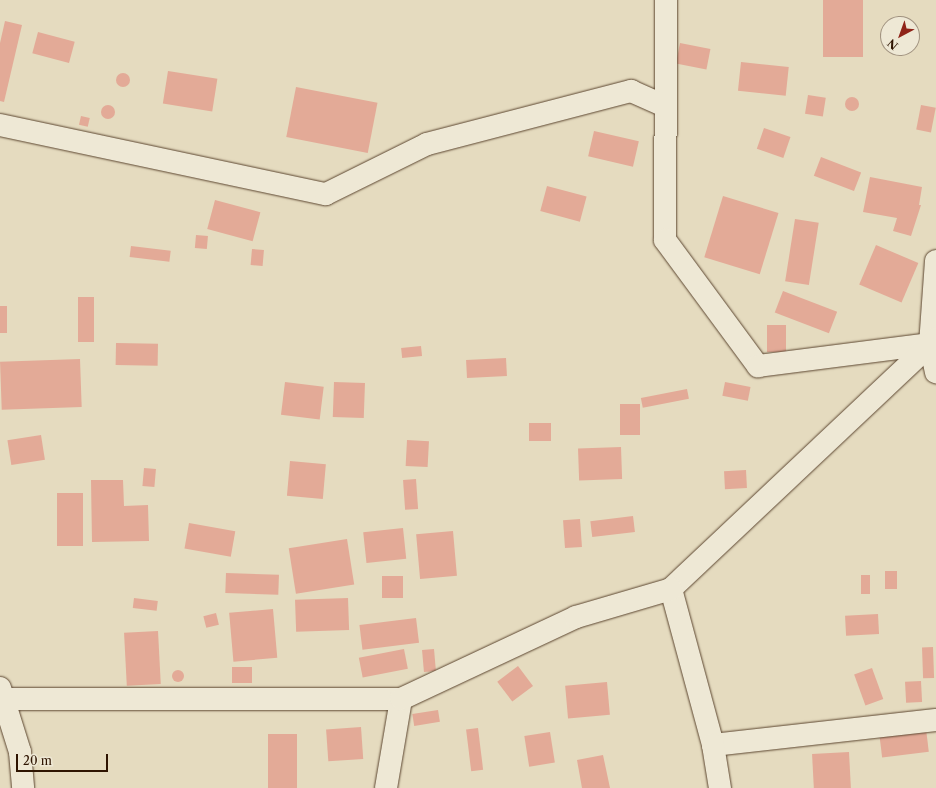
<!DOCTYPE html>
<style>
body{margin:0}
#map{position:relative;width:936px;height:788px;overflow:hidden;background:#e5dbbf;font-family:"Libre Caslon Text",serif}
div>[style]{position:absolute}
[style*='--x']{left:calc(var(--x)*1px);top:calc(var(--y)*1px);width:calc(var(--w)*1px);rotate:calc(var(--a)*1deg)}
.building>*{inset:0;background:#e3aa97;transform-origin:0 0}
.round{border-radius:50%}
.roads{filter:drop-shadow(0 0 1px #5c4630) drop-shadow(0 0 1px #5c4630)}
.street>*{height:22px;margin:-11px;padding:0 11px;transform-origin:11px;border-radius:11px;background:#eee8d5}
span{translate:-50% -50%;white-space:nowrap;text-align:center;line-height:1.15;-webkit-text-stroke:3.5px #eee8d5;paint-order:stroke}
.north{position:absolute;left:880px;top:16px;width:40px;height:40px;box-sizing:border-box;background:#eee8d5;border:1px solid #a19380;border-radius:50%;rotate:221deg;font-size:11px;font-weight:700;line-height:16px;text-align:center;color:#2e1401}
.north::after{content:'';display:block;margin:auto;width:14px;height:18px;background:#8f2418;clip-path:polygon(50% 0,100% 100%,50% 72%,0 100%)}
.scale{position:absolute;left:16px;top:754px;width:92px;height:18px;box-sizing:border-box;border:2px solid #2e1401;border-top:0;padding-left:5px;font-size:12px;line-height:14px;white-space:nowrap;color:#2e1401;-webkit-text-stroke:3px #eee8d5;paint-order:stroke}
</style>
<div id="map">
<div class="building">
<div style="left:823px;top:0;width:40px;height:57px"></div>
<div style="clip-path:polygon(5px 21px,22px 25px,4px 102px,0 101px,0 43px)"></div>
<div style="left:38px;top:32px;width:38px;height:22px;rotate:15deg"></div>
<div style="left:680px;top:43px;width:31px;height:21px;rotate:11deg"></div>
<div style="left:741px;top:62px;width:48px;height:29px;rotate:6deg"></div>
<div style="left:168px;top:71px;width:50px;height:33px;rotate:9deg"></div>
<div class="round" style="left:116px;top:73px;width:14px;height:14px"></div>
<div style="left:296px;top:87px;width:83px;height:51px;rotate:11deg"></div>
<div style="left:808px;top:95px;width:18px;height:19px;rotate:9deg"></div>
<div class="round" style="left:845px;top:97px;width:14px;height:14px"></div>
<div style="left:921px;top:105px;width:15px;height:25px;rotate:11deg"></div>
<div class="round" style="left:101px;top:105px;width:14px;height:14px"></div>
<div style="left:81px;top:116px;width:9px;height:9px;rotate:13deg"></div>
<div style="left:764px;top:128px;width:28px;height:22px;rotate:19deg"></div>
<div style="left:594px;top:131px;width:46px;height:26px;rotate:13deg"></div>
<div style="left:821px;top:157px;width:43px;height:20px;rotate:21deg"></div>
<div style="clip-path:polygon(870px 177px,922px 187px,919px 205px,921px 205px,911px 236px,893px 231px,897px 218px,863px 212px)"></div>
<div style="left:547px;top:186px;width:41px;height:26px;rotate:15deg"></div>
<div style="left:723px;top:196px;width:58px;height:64px;rotate:17deg"></div>
<div style="left:215px;top:200px;width:47px;height:30px;rotate:15deg"></div>
<div style="left:795px;top:219px;width:24px;height:63px;rotate:9deg"></div>
<div style="left:196px;top:235px;width:12px;height:13px;rotate:5deg"></div>
<div style="left:876px;top:245px;width:46px;height:43px;rotate:23deg"></div>
<div style="left:131px;top:246px;width:40px;height:11px;rotate:7deg"></div>
<div style="left:252px;top:249px;width:12px;height:16px;rotate:5deg"></div>
<div style="left:783px;top:291px;width:58px;height:23px;rotate:21deg"></div>
<div style="left:78px;top:297px;width:16px;height:45px"></div>
<div style="left:7px;top:306px;width:27px;height:7px;rotate:90deg"></div>
<div style="left:767px;top:325px;width:19px;height:27px"></div>
<div style="left:116px;top:343px;width:42px;height:22px;rotate:1deg"></div>
<div style="left:421px;top:346px;width:10px;height:20px;rotate:84deg"></div>
<div style="left:506px;top:358px;width:18px;height:40px;rotate:87deg"></div>
<div style="left:80px;top:359px;width:48px;height:80px;rotate:88deg"></div>
<div style="left:285px;top:382px;width:39px;height:33px;rotate:7deg"></div>
<div style="left:334px;top:382px;width:31px;height:35px;rotate:2deg"></div>
<div style="left:725px;top:382px;width:26px;height:14px;rotate:11deg"></div>
<div style="left:687px;top:389px;width:10px;height:47px;rotate:79deg"></div>
<div style="left:620px;top:404px;width:20px;height:31px"></div>
<div style="left:529px;top:423px;width:22px;height:18px"></div>
<div style="left:41px;top:435px;width:25px;height:34px;rotate:81deg"></div>
<div style="left:407px;top:440px;width:22px;height:26px;rotate:3deg"></div>
<div style="left:621px;top:447px;width:32px;height:43px;rotate:88deg"></div>
<div style="left:290px;top:461px;width:36px;height:35px;rotate:5deg"></div>
<div style="left:144px;top:468px;width:12px;height:18px;rotate:5deg"></div>
<div style="left:746px;top:470px;width:18px;height:22px;rotate:87deg"></div>
<div style="left:416px;top:479px;width:30px;height:13px;rotate:86deg"></div>
<div style="clip-path:polygon(91px 480px,123px 480px,124px 506px,148px 505px,149px 541px,92px 542px)"></div>
<div style="left:57px;top:493px;width:26px;height:53px"></div>
<div style="left:633px;top:516px;width:16px;height:43px;rotate:83deg"></div>
<div style="left:580px;top:519px;width:28px;height:17px;rotate:86deg"></div>
<div style="left:189px;top:523px;width:47px;height:26px;rotate:10deg"></div>
<div style="left:403px;top:528px;width:31px;height:40px;rotate:84deg"></div>
<div style="left:453px;top:531px;width:45px;height:37px;rotate:85deg"></div>
<div style="left:347px;top:539px;width:46px;height:59px;rotate:81deg"></div>
<div style="left:885px;top:571px;width:12px;height:18px"></div>
<div style="left:226px;top:573px;width:53px;height:20px;rotate:2deg"></div>
<div style="left:861px;top:575px;width:9px;height:19px"></div>
<div style="left:403px;top:576px;width:22px;height:21px;rotate:90deg"></div>
<div style="left:134px;top:598px;width:24px;height:10px;rotate:7deg"></div>
<div style="left:348px;top:598px;width:32px;height:53px;rotate:88deg"></div>
<div style="left:273px;top:609px;width:49px;height:44px;rotate:85deg"></div>
<div style="left:216px;top:613px;width:12px;height:13px;rotate:76deg"></div>
<div style="left:878px;top:614px;width:20px;height:33px;rotate:87deg"></div>
<div style="left:416px;top:618px;width:25px;height:57px;rotate:83deg"></div>
<div style="left:158px;top:631px;width:53px;height:34px;rotate:87deg"></div>
<div style="left:933px;top:647px;width:31px;height:11px;rotate:88deg"></div>
<div style="left:404px;top:649px;width:20px;height:46px;rotate:79deg"></div>
<div style="left:434px;top:649px;width:22px;height:12px;rotate:85deg"></div>
<div style="left:518px;top:666px;width:25px;height:26px;rotate:53deg"></div>
<div style="left:232px;top:667px;width:20px;height:16px"></div>
<div style="left:872px;top:668px;width:33px;height:19px;rotate:70deg"></div>
<div class="round" style="left:172px;top:670px;width:12px;height:12px"></div>
<div style="left:921px;top:681px;width:21px;height:16px;rotate:87deg"></div>
<div style="left:607px;top:682px;width:33px;height:42px;rotate:85deg"></div>
<div style="left:438px;top:710px;width:12px;height:26px;rotate:81deg"></div>
<div style="left:361px;top:727px;width:32px;height:35px;rotate:86deg"></div>
<div style="left:478px;top:728px;width:42px;height:12px;rotate:83deg"></div>
<div style="left:926px;top:729px;width:23px;height:47px;rotate:83deg"></div>
<div style="left:550px;top:732px;width:31px;height:26px;rotate:81deg"></div>
<div style="left:268px;top:734px;width:29px;height:54px"></div>
<div style="left:849px;top:752px;width:36px;height:37px;rotate:87deg"></div>
<div style="clip-path:polygon(603px 755px,610px 788px,582px 788px,577px 760px)"></div>
</div>
<div class="roads">
<div class="street">
<div style="--x:666;--y:0;--w:240;--a:90.2"></div>
<div style="--x:665;--y:240;--w:157;--a:53.6"></div>
<div style="--x:758;--y:366;--w:173;--a:-7.3"></div>
<div style="--x:0;--y:125;--w:333;--a:12"></div>
<div style="--x:326;--y:194;--w:113;--a:-26.3"></div>
<div style="--x:427;--y:144;--w:211;--a:-14.6"></div>
<div style="--x:631;--y:91;--w:37;--a:24"></div>
<div style="--x:936;--y:261;--w:83;--a:94.1"></div>
<div style="--x:930;--y:344;--w:29;--a:78"></div>
<div style="--x:936;--y:339;--w:364;--a:136.7"></div>
<div style="--x:671;--y:589;--w:162;--a:74.9"></div>
<div style="--x:713;--y:745;--w:224;--a:-6.4"></div>
<div style="--x:0;--y:688;--w:67;--a:72.6"></div>
<div style="--x:20;--y:752;--w:36;--a:85"></div>
<div style="--x:0;--y:699;--w:401;--a:0"></div>
<div style="--x:713;--y:745;--w:44;--a:80.8"></div>
<div style="--x:386;--y:788;--w:90;--a:-80.4"></div>
<div style="--x:401;--y:699;--w:193;--a:-25.1"></div>
<div style="--x:576;--y:617;--w:99;--a:-16.4"></div>
</div>
</div>
<div class="north">N</div>
<div class="scale">20 m</div>
</div>
